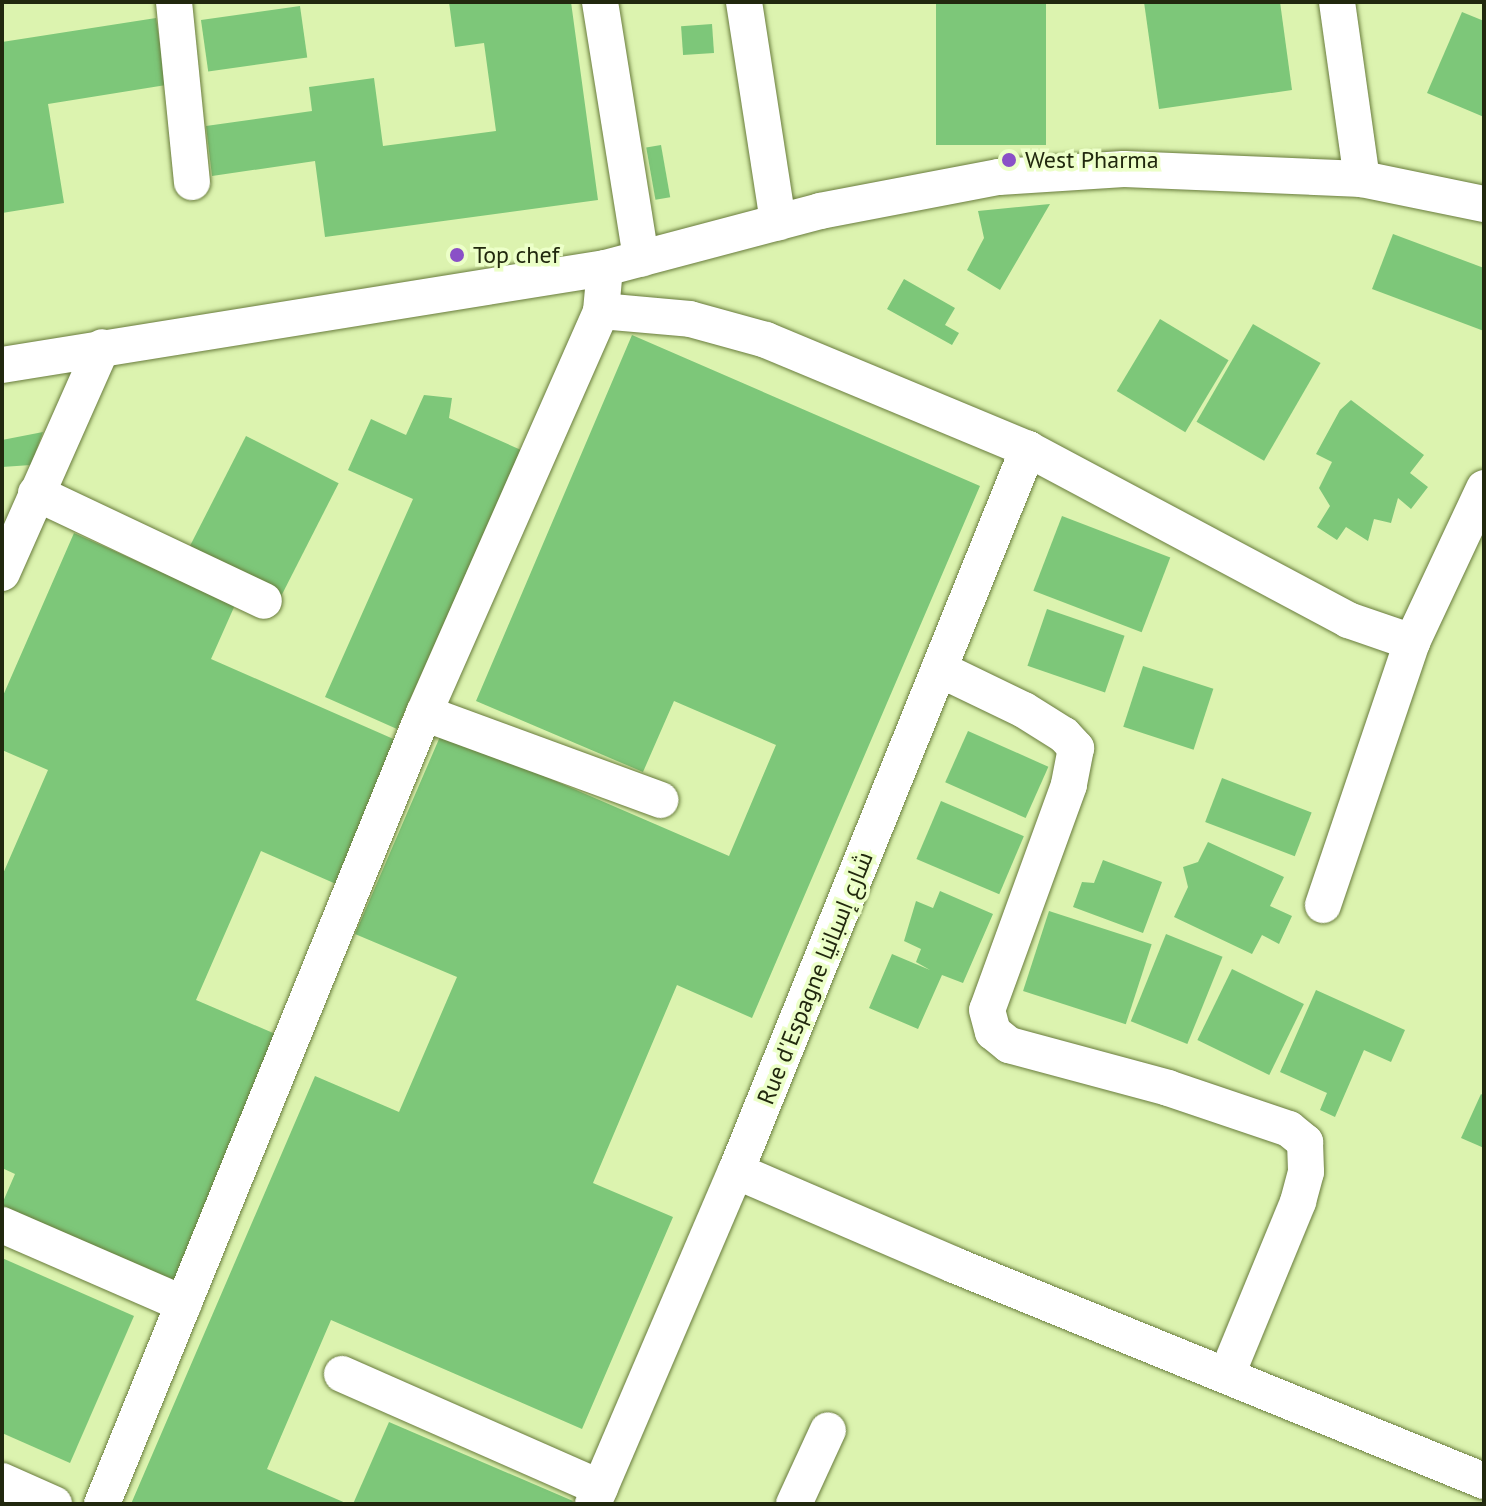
<!DOCTYPE html>
<meta charset="utf-8">
<style>
body{margin:0}
#map{position:relative;width:1486px;height:1506px;overflow:hidden;background:#dcf3af;font-family:"PT Sans",Cairo,sans-serif}
div>[style]{position:absolute}
[style*='--x']{left:calc(var(--x)*1px);top:calc(var(--y)*1px);width:calc(var(--w)*1px);rotate:calc(var(--a)*1deg)}
.building>*{inset:0;background:#7dc779;transform-origin:0 0}
.roads{filter:drop-shadow(0 0 2px #697c3d) drop-shadow(0 0 2px #697c3d)}
.minor>*{height:36px;margin:-18px;padding:0 18px;transform-origin:18px;border-radius:18px;background:#fff}
.dots>*{width:22px;height:22px;translate:-50% -50%;box-sizing:border-box;border:4px solid #ecffc8;border-radius:50%}
span{translate:-50% -50%;white-space:nowrap;text-align:center;line-height:1.15;-webkit-text-stroke:7px #ecffc8;paint-order:stroke}
.poi-label{font-size:24px;color:#21280e}
.left{translate:0 -50%;text-align:left}
.street-label{font-size:24px;color:#21280e}
.frame{position:absolute;inset:0;border:4px solid #21280e;pointer-events:none}
</style>
<div id="map">
<div class="building">
<div style="clip-path:polygon(449px 2px,571px 2px,598px 200px,325px 237px,315px 161px,212px 176px,206px 126px,312px 111px,309px 87px,374px 78px,383px 146px,496px 131px,484px 43px,455px 47px)"></div>
<div style="left:936px;top:2px;width:110px;height:143px"></div>
<div style="clip-path:polygon(1144px 2px,1280px 2px,1292px 90px,1159px 109px)"></div>
<div style="left:300px;top:6px;width:52px;height:100px;rotate:82deg"></div>
<div style="clip-path:polygon(1462px 12px,1484px 21px,1484px 117px,1427px 93px)"></div>
<div style="clip-path:polygon(156px 18px,166px 85px,48px 104px,64px 203px,2px 213px,2px 42px)"></div>
<div style="left:712px;top:24px;width:29px;height:31px;rotate:86deg"></div>
<div style="left:661px;top:145px;width:53px;height:15px;rotate:80deg"></div>
<div style="clip-path:polygon(1050px 204px,1000px 290px,967px 270px,984px 238px,978px 211px)"></div>
<div style="clip-path:polygon(1393px 234px,1484px 268px,1484px 331px,1372px 289px)"></div>
<div style="clip-path:polygon(904px 279px,955px 308px,945px 325px,959px 333px,952px 345px,887px 309px)"></div>
<div style="left:1160px;top:319px;width:80px;height:84px;rotate:31deg"></div>
<div style="left:1253px;top:324px;width:78px;height:113px;rotate:30deg"></div>
<div style="clip-path:polygon(632px 335px,980px 486px,752px 1018px,677px 985px,593px 1183px,673px 1217px,582px 1429px,331px 1320px,267px 1469px,348px 1504px,131px 1504px,315px 1076px,399px 1112px,457px 977px,355px 934px,442px 732px,729px 856px,776px 745px,674px 701px,643px 772px,476px 701px)"></div>
<div style="clip-path:polygon(424px 395px,452px 398px,449px 418px,521px 450px,397px 729px,325px 697px,413px 499px,348px 470px,371px 419px,406px 435px)"></div>
<div style="clip-path:polygon(1351px 400px,1424px 455px,1410px 473px,1428px 487px,1411px 509px,1398px 498px,1391px 523px,1374px 519px,1368px 541px,1346px 527px,1337px 540px,1317px 527px,1330px 506px,1319px 488px,1332px 462px,1316px 454px,1340px 410px)"></div>
<div style="clip-path:polygon(43px 432px,31px 465px,2px 467px,2px 440px)"></div>
<div style="left:246px;top:436px;width:104px;height:128px;rotate:27deg"></div>
<div style="left:1062px;top:516px;width:116px;height:80px;rotate:21deg"></div>
<div style="clip-path:polygon(74px 533px,235px 605px,211px 659px,398px 741px,336px 884px,261px 851px,196px 1000px,287px 1039px,176px 1292px,2px 1215px,2px 1204px,15px 1174px,2px 1168px,2px 876px,48px 770px,2px 750px,2px 698px)"></div>
<div style="left:1047px;top:609px;width:82px;height:60px;rotate:19deg"></div>
<div style="left:1143px;top:666px;width:74px;height:64px;rotate:18deg"></div>
<div style="left:968px;top:731px;width:88px;height:56px;rotate:24deg"></div>
<div style="left:1222px;top:778px;width:96px;height:47px;rotate:21deg"></div>
<div style="left:941px;top:801px;width:90px;height:63px;rotate:23deg"></div>
<div style="clip-path:polygon(1208px 842px,1284px 877px,1270px 906px,1292px 916px,1279px 944px,1262px 935px,1252px 954px,1174px 917px,1188px 887px,1183px 867px,1198px 862px)"></div>
<div style="clip-path:polygon(1103px 860px,1162px 882px,1143px 933px,1073px 907px,1082px 882px,1094px 883px)"></div>
<div style="clip-path:polygon(940px 891px,993px 914px,963px 983px,942px 975px,918px 1029px,869px 1008px,892px 954px,930px 970px,916px 962px,921px 949px,904px 941px,916px 901px,933px 908px)"></div>
<div style="left:1049px;top:911px;width:108px;height:84px;rotate:18deg"></div>
<div style="left:1166px;top:934px;width:61px;height:94px;rotate:22deg"></div>
<div style="left:1232px;top:969px;width:80px;height:79px;rotate:26deg"></div>
<div style="clip-path:polygon(1316px 990px,1405px 1030px,1391px 1062px,1364px 1050px,1335px 1117px,1320px 1110px,1327px 1093px,1280px 1072px)"></div>
<div style="clip-path:polygon(1481px 1094px,1484px 1096px,1484px 1148px,1461px 1138px)"></div>
<div style="clip-path:polygon(2px 1258px,134px 1316px,70px 1463px,2px 1433px)"></div>
<div style="clip-path:polygon(389px 1422px,573px 1501px,571px 1504px,353px 1504px)"></div>
</div>
<div class="roads">
<div class="minor">
<div style="--x:174;--y:2;--w:181;--a:84.3"></div>
<div style="--x:600;--y:2;--w:260;--a:80.9"></div>
<div style="--x:744;--y:2;--w:223;--a:81.2"></div>
<div style="--x:1337;--y:2;--w:179;--a:82"></div>
<div style="--x:601;--y:311;--w:89;--a:5.1"></div>
<div style="--x:690;--y:319;--w:79;--a:15.4"></div>
<div style="--x:766;--y:340;--w:284;--a:22.6"></div>
<div style="--x:1028;--y:449;--w:363;--a:28.1"></div>
<div style="--x:1348;--y:620;--w:68;--a:19"></div>
<div style="--x:1412;--y:642;--w:170;--a:-64.9"></div>
<div style="--x:2;--y:365;--w:611;--a:-9.14"></div>
<div style="--x:605;--y:268;--w:222;--a:-14.8"></div>
<div style="--x:820;--y:211;--w:182;--a:-10.8"></div>
<div style="--x:999;--y:177;--w:125;--a:-3.7"></div>
<div style="--x:1124;--y:169;--w:238;--a:2.4"></div>
<div style="--x:1362;--y:179;--w:125;--a:11.6"></div>
<div style="--x:36;--y:493;--w:252;--a:25.3"></div>
<div style="--x:2;--y:573;--w:247;--a:-66.1"></div>
<div style="--x:939;--y:669;--w:94;--a:25.8"></div>
<div style="--x:1024;--y:710;--w:47;--a:32"></div>
<div style="--x:1064;--y:735;--w:18;--a:47"></div>
<div style="--x:1076;--y:748;--w:38;--a:101"></div>
<div style="--x:1069;--y:785;--w:239;--a:110"></div>
<div style="--x:987;--y:1010;--w:23;--a:75"></div>
<div style="--x:993;--y:1032;--w:21;--a:39"></div>
<div style="--x:1009;--y:1045;--w:165;--a:15.1"></div>
<div style="--x:1168;--y:1088;--w:128;--a:18.7"></div>
<div style="--x:1289;--y:1129;--w:21;--a:39"></div>
<div style="--x:1305;--y:1142;--w:30;--a:88"></div>
<div style="--x:1306;--y:1172;--w:31;--a:105"></div>
<div style="--x:1298;--y:1202;--w:186;--a:112.4"></div>
<div style="--x:424;--y:713;--w:252;--a:20.2"></div>
<div style="--x:1323;--y:905;--w:278;--a:-71.3"></div>
<div style="--x:736;--y:1171;--w:237;--a:23.3"></div>
<div style="--x:954;--y:1265;--w:572;--a:22.17"></div>
<div style="--x:2;--y:1225;--w:198;--a:23.5"></div>
<div style="--x:342;--y:1374;--w:282;--a:23.8"></div>
<div style="--x:2;--y:1481;--w:57;--a:23.9"></div>
<div style="--x:102;--y:1504;--w:854;--a:-67.85"></div>
<div style="--x:424;--y:713;--w:439;--a:-66.2"></div>
<div style="--x:601;--y:311;--w:43;--a:-84.7"></div>
<div style="--x:593;--y:1504;--w:362;--a:-66.8"></div>
<div style="--x:736;--y:1171;--w:779;--a:-67.98"></div>
<div style="--x:794;--y:1504;--w:81;--a:-65.3"></div>
</div>
</div>
<div class="dots">
<div style="left:1009px;top:160px;background:#8a50c7"></div>
<div style="left:457px;top:255px;background:#8a50c7"></div>
</div>
<div class="poi-label">
<span class="left" style="left:1025px;top:160px">West Pharma</span>
<span class="left" style="left:473px;top:255px">Top chef</span>
</div>
<div class="street-label">
<span style="left:815px;top:978px;rotate:-68deg">Rue d'Espagne شارع إسبانيا</span>
</div>
<div class="frame"></div>
</div>
